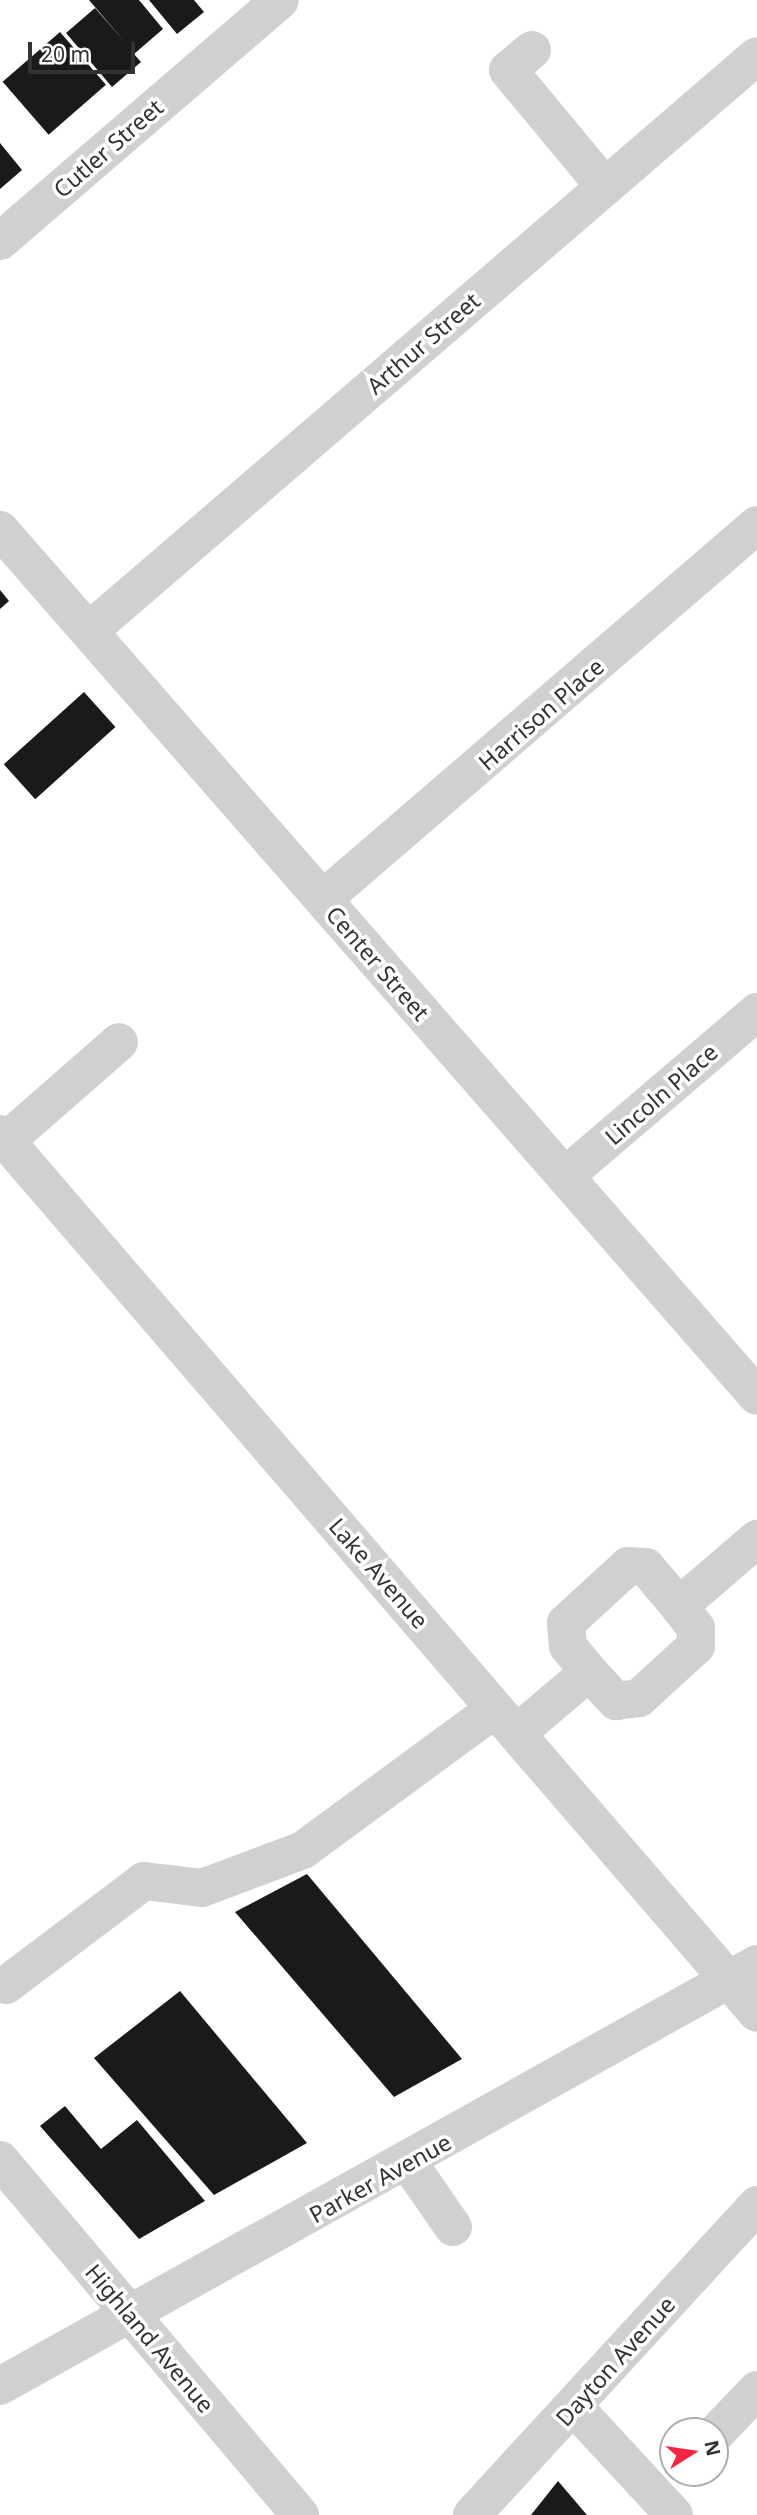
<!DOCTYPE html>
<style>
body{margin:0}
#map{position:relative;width:757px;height:2515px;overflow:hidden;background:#fff;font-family:"Noto Sans",sans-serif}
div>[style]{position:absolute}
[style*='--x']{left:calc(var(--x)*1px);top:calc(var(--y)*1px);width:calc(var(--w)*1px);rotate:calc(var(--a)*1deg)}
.building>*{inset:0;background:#1a1a1a;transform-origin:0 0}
.minor>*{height:38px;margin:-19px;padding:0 19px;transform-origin:19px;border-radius:19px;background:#d0d0d0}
span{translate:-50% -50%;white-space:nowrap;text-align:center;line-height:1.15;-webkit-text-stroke:7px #fff;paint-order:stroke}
.street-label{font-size:23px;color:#333}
.north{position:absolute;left:659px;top:2417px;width:70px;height:70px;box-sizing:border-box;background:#fff;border:2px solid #adadad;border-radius:50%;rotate:78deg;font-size:19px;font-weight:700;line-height:28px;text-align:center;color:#333}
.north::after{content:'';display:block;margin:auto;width:24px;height:32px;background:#f62841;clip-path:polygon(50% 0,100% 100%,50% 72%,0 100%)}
.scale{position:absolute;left:28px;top:42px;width:107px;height:32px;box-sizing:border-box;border:4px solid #333;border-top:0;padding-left:9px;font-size:21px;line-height:24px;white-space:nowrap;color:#333;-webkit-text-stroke:5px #fff;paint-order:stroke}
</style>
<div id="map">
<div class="building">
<div style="clip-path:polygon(89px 0,139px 0,163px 29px,134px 54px,141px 62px,112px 87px,66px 33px,95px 8px,124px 41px)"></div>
<div style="clip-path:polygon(149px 0,194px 0,204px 12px,177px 34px)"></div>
<div style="left:60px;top:32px;width:70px;height:76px;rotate:49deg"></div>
<div style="clip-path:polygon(0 143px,22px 170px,0 189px)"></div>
<div style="clip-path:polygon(0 590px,9px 601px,0 609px)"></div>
<div style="left:84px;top:692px;width:47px;height:108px;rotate:48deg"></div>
<div style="clip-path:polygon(307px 1874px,462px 2059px,394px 2097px,235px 1912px)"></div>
<div style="clip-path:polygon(180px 1991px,307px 2143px,214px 2195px,94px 2058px)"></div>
<div style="clip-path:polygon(65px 2106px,101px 2149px,137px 2120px,205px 2201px,139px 2239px,40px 2126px)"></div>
<div style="clip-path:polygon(558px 2481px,587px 2515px,531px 2515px)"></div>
</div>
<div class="minor">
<div style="--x:532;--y:50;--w:31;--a:140"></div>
<div style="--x:508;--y:70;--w:152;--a:50.3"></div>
<div style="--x:0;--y:241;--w:369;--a:-40.7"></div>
<div style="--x:0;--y:530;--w:1150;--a:48.84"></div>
<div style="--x:89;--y:631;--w:881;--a:-40.72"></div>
<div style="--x:323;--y:899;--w:573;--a:-40.75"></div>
<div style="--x:0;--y:1134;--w:1160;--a:49.26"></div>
<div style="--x:6;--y:1141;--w:150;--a:-41.2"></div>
<div style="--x:565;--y:1176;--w:253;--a:-40.5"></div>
<div style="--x:589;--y:1672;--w:40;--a:47"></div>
<div style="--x:616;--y:1701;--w:23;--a:-7"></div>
<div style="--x:639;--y:1698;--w:77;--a:-42.4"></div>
<div style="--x:696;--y:1646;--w:18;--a:-90"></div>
<div style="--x:696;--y:1628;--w:28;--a:-128"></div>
<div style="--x:517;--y:1733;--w:94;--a:-40.3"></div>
<div style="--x:589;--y:1672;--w:33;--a:-129"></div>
<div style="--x:568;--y:1646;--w:23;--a:-95"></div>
<div style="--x:566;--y:1623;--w:84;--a:-42.6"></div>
<div style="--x:628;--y:1566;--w:18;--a:3"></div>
<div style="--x:646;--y:1567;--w:51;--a:49.8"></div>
<div style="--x:679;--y:1606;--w:103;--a:-40.7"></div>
<div style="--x:6;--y:1985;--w:173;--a:-37"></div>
<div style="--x:144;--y:1881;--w:58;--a:6.9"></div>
<div style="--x:202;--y:1888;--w:108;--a:-20.6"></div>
<div style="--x:303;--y:1850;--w:238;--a:-36.3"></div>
<div style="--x:0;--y:2160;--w:465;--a:49.8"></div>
<div style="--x:408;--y:2162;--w:79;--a:55.3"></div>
<div style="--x:0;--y:2386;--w:867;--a:-29.14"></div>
<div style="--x:574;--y:2407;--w:147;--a:47.2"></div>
<div style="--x:715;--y:2434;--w:61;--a:-46.3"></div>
<div style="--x:472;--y:2515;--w:421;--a:-47.4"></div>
</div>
<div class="street-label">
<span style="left:108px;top:148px;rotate:-41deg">Cutler Street</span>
<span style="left:423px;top:343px;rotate:-41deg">Arthur Street</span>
<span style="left:541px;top:714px;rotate:-41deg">Harrison Place</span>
<span style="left:378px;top:963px;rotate:49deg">Center Street</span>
<span style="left:661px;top:1094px;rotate:-41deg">Lincoln Place</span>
<span style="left:379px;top:1573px;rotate:49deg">Lake Avenue</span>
<span style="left:380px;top:2178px;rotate:-29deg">Parker Avenue</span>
<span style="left:150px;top:2338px;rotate:50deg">Highland Avenue</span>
<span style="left:615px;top:2361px;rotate:-48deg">Dayton Avenue</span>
</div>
<div class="north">N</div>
<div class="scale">20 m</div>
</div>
